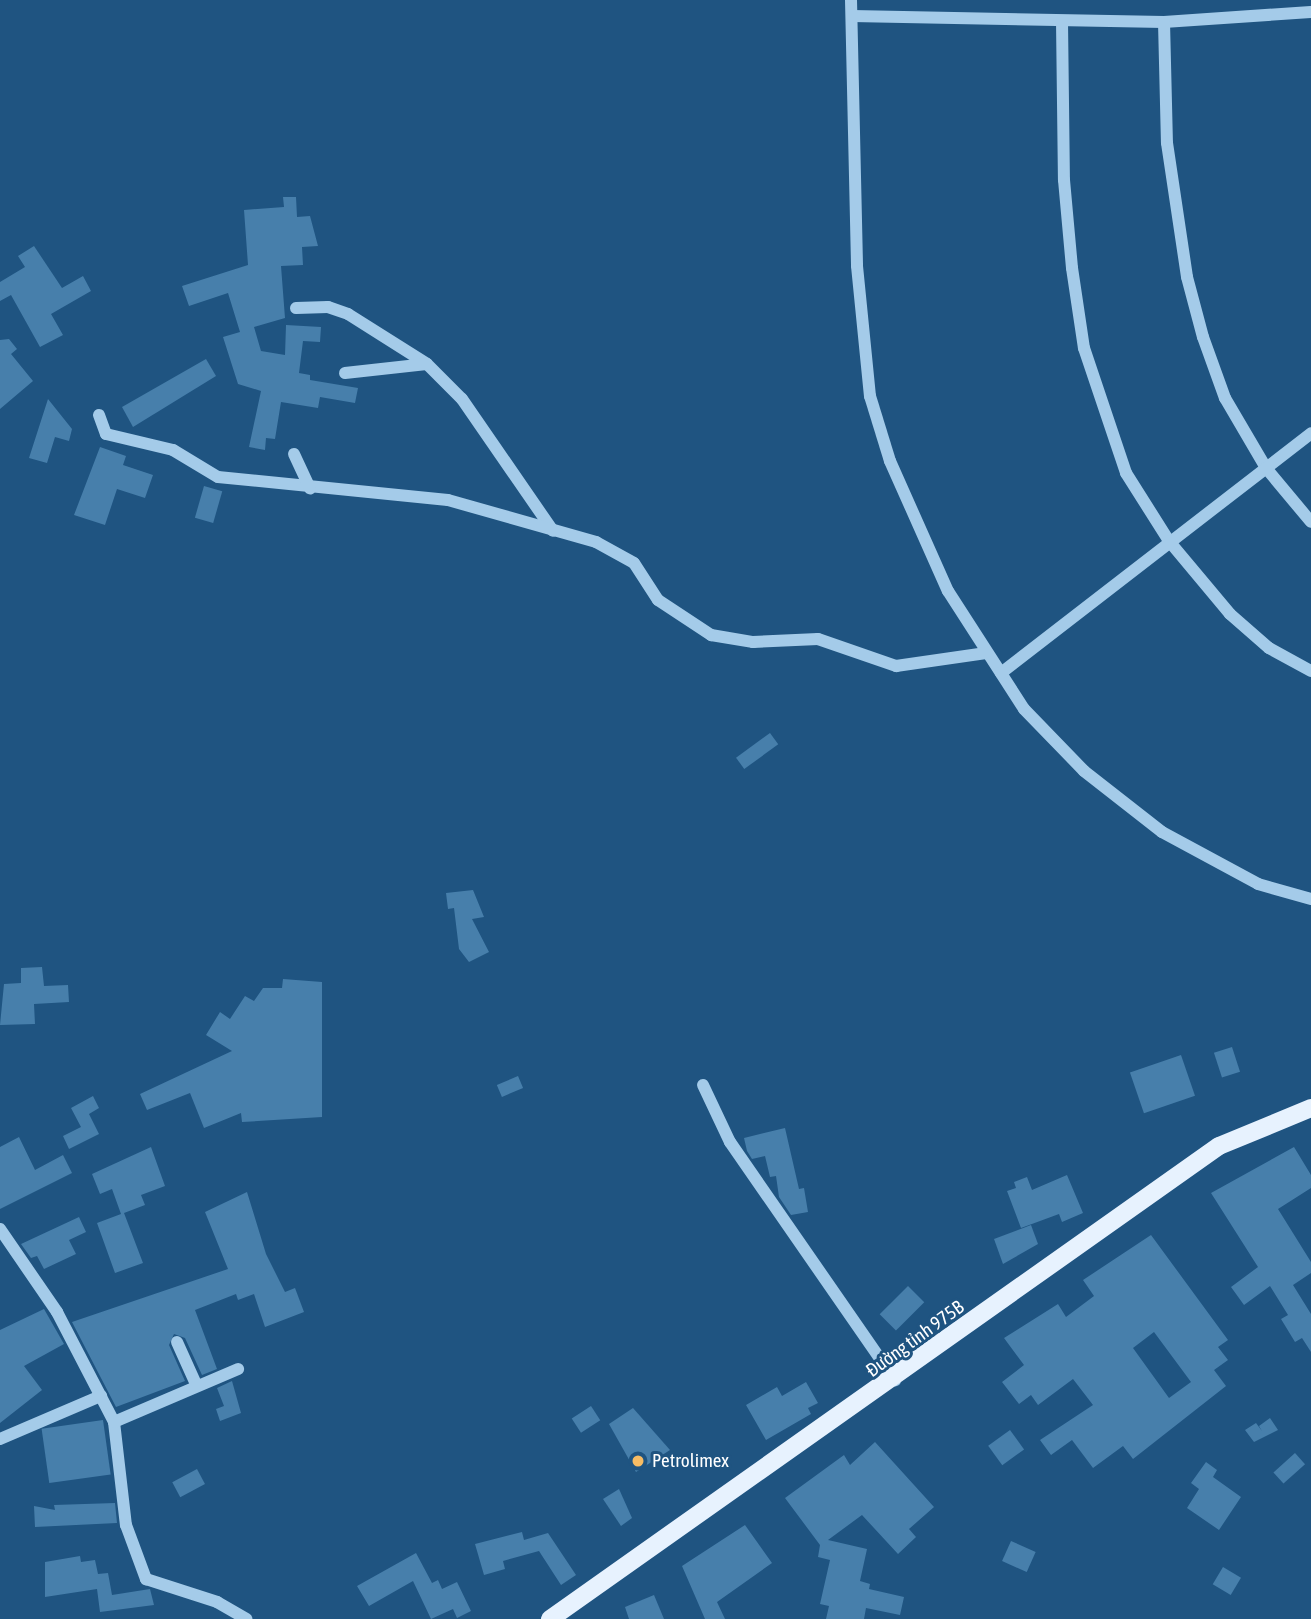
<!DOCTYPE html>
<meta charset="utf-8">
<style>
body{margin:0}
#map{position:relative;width:1311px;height:1619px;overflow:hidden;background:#1f5481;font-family:"Asap Condensed",sans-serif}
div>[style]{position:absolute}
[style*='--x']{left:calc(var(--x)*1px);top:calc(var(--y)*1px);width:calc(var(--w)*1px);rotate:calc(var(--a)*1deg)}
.building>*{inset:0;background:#477fab;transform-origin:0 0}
.minor>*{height:12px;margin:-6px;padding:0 6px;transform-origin:6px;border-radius:6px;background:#a4cbe9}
.major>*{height:18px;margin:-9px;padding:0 9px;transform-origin:9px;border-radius:9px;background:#e7f2fe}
.dots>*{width:19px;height:19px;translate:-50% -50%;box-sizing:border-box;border:4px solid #1f5481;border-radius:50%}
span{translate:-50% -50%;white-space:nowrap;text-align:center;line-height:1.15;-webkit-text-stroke:6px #1f5481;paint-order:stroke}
.street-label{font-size:19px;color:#fff}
.poi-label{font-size:19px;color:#fff}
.left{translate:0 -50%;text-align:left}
</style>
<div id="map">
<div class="building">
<div style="clip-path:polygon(283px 197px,296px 197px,297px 217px,310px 216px,318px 246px,302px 247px,303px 265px,281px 266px,285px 318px,254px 327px,261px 351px,285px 355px,286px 325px,321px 327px,320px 342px,303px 341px,299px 373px,310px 375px,310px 380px,358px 388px,355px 403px,320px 397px,318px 408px,281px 402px,275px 439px,266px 438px,265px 450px,249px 447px,261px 391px,238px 384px,223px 337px,240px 332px,228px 293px,189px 306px,182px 286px,248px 265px,244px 210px,284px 207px)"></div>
<div style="clip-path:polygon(34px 246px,62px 288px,83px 276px,91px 291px,51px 314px,63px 335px,40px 347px,11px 295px,0 301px,0 282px,25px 267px,18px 256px)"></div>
<div style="clip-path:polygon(9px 339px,17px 349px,11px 354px,33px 381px,0 409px,0 340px)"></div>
<div style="clip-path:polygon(206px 359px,216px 376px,133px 427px,122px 407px)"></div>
<div style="clip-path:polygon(48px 399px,72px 429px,69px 441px,55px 437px,47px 463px,29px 458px)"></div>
<div style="clip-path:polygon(100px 447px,126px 456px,123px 465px,153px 475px,145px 498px,117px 489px,105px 525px,74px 515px)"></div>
<div style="left:204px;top:486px;width:19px;height:33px;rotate:16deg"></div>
<div style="left:770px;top:733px;width:14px;height:42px;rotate:54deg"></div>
<div style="clip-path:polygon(473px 890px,484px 917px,472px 919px,489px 952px,469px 962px,459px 949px,454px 908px,448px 909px,446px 893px)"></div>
<div style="clip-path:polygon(42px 967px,44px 986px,68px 985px,69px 1002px,34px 1004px,35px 1024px,0 1025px,4px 984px,21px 983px,21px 968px)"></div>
<div style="clip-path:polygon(283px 979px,322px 982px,322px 1117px,242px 1122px,241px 1113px,204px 1128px,190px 1093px,147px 1110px,140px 1094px,232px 1051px,206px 1035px,220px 1012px,230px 1019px,245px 996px,254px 1001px,263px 988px,282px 988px)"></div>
<div style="left:1232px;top:1047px;width:26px;height:19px;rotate:72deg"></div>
<div style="left:1181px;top:1055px;width:43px;height:54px;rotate:71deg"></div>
<div style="left:518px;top:1076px;width:13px;height:23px;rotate:67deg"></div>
<div style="clip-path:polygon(93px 1096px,99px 1108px,89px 1114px,99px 1134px,69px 1149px,63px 1136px,81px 1127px,71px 1108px)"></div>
<div style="clip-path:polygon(785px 1128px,799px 1189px,804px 1188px,808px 1212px,791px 1215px,779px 1197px,776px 1176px,770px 1177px,765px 1156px,752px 1159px,747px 1151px,744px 1138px)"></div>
<div style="clip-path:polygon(19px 1137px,35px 1170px,63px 1155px,72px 1173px,0 1209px,0 1147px)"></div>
<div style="clip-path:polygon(151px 1147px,165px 1186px,141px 1195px,145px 1205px,124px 1213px,143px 1263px,115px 1273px,97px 1223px,121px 1214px,112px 1189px,100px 1194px,92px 1174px)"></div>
<div style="clip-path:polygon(1294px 1147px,1311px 1175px,1311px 1188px,1278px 1209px,1311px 1262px,1311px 1273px,1293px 1285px,1311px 1314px,1311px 1352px,1302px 1338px,1295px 1342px,1281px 1319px,1288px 1315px,1270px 1286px,1244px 1305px,1231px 1287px,1258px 1267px,1211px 1193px)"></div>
<div style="clip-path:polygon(1067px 1175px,1083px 1213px,1062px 1222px,1059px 1214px,1021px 1228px,1007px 1191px,1016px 1188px,1014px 1182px,1027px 1177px,1032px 1190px)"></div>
<div style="clip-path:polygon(247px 1192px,266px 1254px,285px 1292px,295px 1288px,304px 1312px,265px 1327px,254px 1294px,238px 1300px,236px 1294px,195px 1310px,217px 1369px,202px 1375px,185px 1338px,174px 1334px,169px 1345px,185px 1381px,116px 1407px,72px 1322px,228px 1269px,205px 1212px)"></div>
<div style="clip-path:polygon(79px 1217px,86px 1232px,69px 1240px,76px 1254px,44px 1269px,37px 1256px,31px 1258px,21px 1244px)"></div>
<div style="clip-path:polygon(1031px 1225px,1038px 1244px,1003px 1264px,994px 1239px)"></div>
<div style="clip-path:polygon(evenodd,1151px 1235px,1228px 1340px,1218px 1347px,1228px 1360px,1214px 1370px,1226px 1386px,1133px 1459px,1123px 1446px,1093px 1468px,1072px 1440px,1051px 1455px,1040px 1440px,1093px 1405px,1073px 1379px,1038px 1405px,1031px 1395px,1019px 1404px,1002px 1382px,1024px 1365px,1004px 1338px,1058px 1304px,1066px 1317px,1094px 1296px,1083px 1280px,1151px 1235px,1154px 1332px,1191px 1382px,1169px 1398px,1133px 1348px,1154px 1332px)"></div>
<div style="left:908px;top:1286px;width:23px;height:40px;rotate:45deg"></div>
<div style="clip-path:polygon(44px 1309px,64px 1344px,24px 1366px,42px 1390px,0 1423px,0 1330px)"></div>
<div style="clip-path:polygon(232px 1381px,241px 1413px,220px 1421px,216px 1409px,224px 1406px,217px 1388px)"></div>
<div style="clip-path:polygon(806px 1382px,818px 1403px,808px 1408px,811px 1414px,766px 1440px,746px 1405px,777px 1387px,782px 1396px)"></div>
<div style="left:591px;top:1406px;width:17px;height:23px;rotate:57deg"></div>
<div style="clip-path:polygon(633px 1408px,670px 1450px,636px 1472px,609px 1424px)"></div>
<div style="clip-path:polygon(1270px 1418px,1278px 1430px,1254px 1442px,1245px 1430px,1256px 1423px,1262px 1431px,1259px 1426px)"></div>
<div style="left:103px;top:1420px;width:55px;height:62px;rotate:82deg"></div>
<div style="left:1010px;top:1430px;width:24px;height:27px;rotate:54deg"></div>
<div style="clip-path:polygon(875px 1442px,934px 1507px,909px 1529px,916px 1537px,898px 1554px,862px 1515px,828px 1540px,867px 1549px,860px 1581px,870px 1584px,869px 1589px,904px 1597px,900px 1615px,866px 1608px,864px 1619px,826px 1619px,829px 1606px,820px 1604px,830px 1560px,818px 1557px,820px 1545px,785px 1498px,844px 1455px,850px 1465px)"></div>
<div style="left:1295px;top:1453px;width:15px;height:29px;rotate:48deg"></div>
<div style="clip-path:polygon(1206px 1462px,1217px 1470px,1213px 1477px,1241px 1497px,1219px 1530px,1187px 1508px,1199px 1489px,1191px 1483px)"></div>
<div style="left:197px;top:1469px;width:17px;height:28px;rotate:62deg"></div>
<div style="clip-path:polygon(619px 1489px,632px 1518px,621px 1526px,603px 1499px)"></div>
<div style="clip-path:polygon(115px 1503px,117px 1523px,35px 1527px,34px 1506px,55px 1510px,54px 1505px)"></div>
<div style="clip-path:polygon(745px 1525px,772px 1563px,717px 1602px,725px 1619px,705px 1619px,682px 1566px)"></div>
<div style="clip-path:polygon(522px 1532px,524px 1540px,548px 1533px,576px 1575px,561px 1585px,539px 1551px,503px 1561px,505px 1569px,484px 1575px,475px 1544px)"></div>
<div style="left:1011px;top:1541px;width:27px;height:22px;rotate:24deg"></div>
<div style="clip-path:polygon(416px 1553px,432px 1583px,438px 1580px,442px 1589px,457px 1582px,471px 1611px,457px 1618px,453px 1609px,431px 1619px,413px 1581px,369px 1606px,357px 1586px)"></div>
<div style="clip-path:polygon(80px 1556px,81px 1562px,95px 1560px,98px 1574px,108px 1573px,112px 1595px,150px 1589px,154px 1605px,100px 1612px,97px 1589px,45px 1597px,45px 1562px)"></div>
<div style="left:1223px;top:1567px;width:21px;height:20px;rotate:31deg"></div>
<div style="clip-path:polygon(654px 1595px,664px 1619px,629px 1619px,625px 1607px)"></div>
</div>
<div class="minor">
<div style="--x:851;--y:0;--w:266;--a:88.7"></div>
<div style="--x:857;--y:266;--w:131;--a:84.3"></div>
<div style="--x:870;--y:396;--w:68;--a:72.9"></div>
<div style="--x:890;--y:461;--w:142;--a:66"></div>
<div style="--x:948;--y:591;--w:140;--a:57.2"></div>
<div style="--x:1024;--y:709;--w:86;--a:45.9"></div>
<div style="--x:1084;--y:771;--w:99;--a:38"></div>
<div style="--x:1162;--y:832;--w:109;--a:28.4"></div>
<div style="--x:1258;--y:884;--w:55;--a:15.8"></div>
<div style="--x:852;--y:16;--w:312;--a:1.1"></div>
<div style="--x:1164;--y:22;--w:147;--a:-3.9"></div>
<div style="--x:1062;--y:21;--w:159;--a:89.3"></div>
<div style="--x:1064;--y:180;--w:88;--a:84.8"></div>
<div style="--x:1072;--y:268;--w:81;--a:81.5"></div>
<div style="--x:1084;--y:348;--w:132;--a:71.4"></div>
<div style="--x:1126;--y:473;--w:80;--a:57.7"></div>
<div style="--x:1169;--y:541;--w:95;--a:50.1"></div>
<div style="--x:1230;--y:614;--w:52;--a:41.1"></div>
<div style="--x:1269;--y:648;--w:48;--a:28.7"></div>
<div style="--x:1164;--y:22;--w:121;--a:88.6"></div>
<div style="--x:1167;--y:143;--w:135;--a:81.5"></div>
<div style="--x:1187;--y:277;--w:62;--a:75.1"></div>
<div style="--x:1203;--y:337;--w:65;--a:70.2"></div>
<div style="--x:1225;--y:398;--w:81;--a:59.6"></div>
<div style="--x:1266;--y:468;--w:70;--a:50.2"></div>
<div style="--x:296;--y:308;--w:32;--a:-2"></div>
<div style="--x:328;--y:307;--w:21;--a:19"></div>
<div style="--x:348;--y:314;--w:93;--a:32.3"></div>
<div style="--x:427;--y:364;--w:49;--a:45"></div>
<div style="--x:462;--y:399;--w:160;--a:55.4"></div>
<div style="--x:345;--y:373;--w:82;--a:-6.3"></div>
<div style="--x:99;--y:415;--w:20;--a:70"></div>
<div style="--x:106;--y:434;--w:69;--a:13.4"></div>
<div style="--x:173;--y:450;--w:52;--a:31"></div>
<div style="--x:218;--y:477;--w:231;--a:5.7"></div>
<div style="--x:448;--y:500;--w:154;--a:15.8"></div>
<div style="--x:596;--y:542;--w:43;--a:28.9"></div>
<div style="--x:634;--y:563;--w:44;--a:57"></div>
<div style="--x:658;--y:600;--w:64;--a:33.4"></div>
<div style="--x:711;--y:635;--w:43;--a:9.5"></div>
<div style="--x:753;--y:642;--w:65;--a:-2.6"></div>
<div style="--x:818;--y:639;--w:83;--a:19.1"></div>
<div style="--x:896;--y:666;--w:91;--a:-8.2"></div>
<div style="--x:294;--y:454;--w:38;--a:65"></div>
<div style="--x:1001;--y:673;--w:392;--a:-37.7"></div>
<div style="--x:703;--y:1085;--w:63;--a:64.7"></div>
<div style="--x:730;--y:1142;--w:290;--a:55.3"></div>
<div style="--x:0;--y:1229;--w:101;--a:55.5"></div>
<div style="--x:57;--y:1312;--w:124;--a:62.6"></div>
<div style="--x:114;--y:1422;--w:104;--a:83.4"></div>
<div style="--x:126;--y:1525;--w:58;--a:69.7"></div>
<div style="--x:146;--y:1579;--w:75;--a:17.9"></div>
<div style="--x:217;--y:1602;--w:34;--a:30"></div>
<div style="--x:177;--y:1342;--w:46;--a:65.7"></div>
<div style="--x:114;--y:1422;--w:135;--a:-23.1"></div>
<div style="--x:0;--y:1439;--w:110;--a:-23.1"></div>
</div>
<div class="major">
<div style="--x:550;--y:1619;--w:819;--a:-35.26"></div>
<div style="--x:1219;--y:1146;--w:100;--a:-22.4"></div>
</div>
<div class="dots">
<div style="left:638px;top:1461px;background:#f7bc64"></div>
</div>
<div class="street-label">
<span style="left:915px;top:1339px;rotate:-36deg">Đường tỉnh 975B</span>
</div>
<div class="poi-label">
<span class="left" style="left:652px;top:1461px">Petrolimex</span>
</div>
</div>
